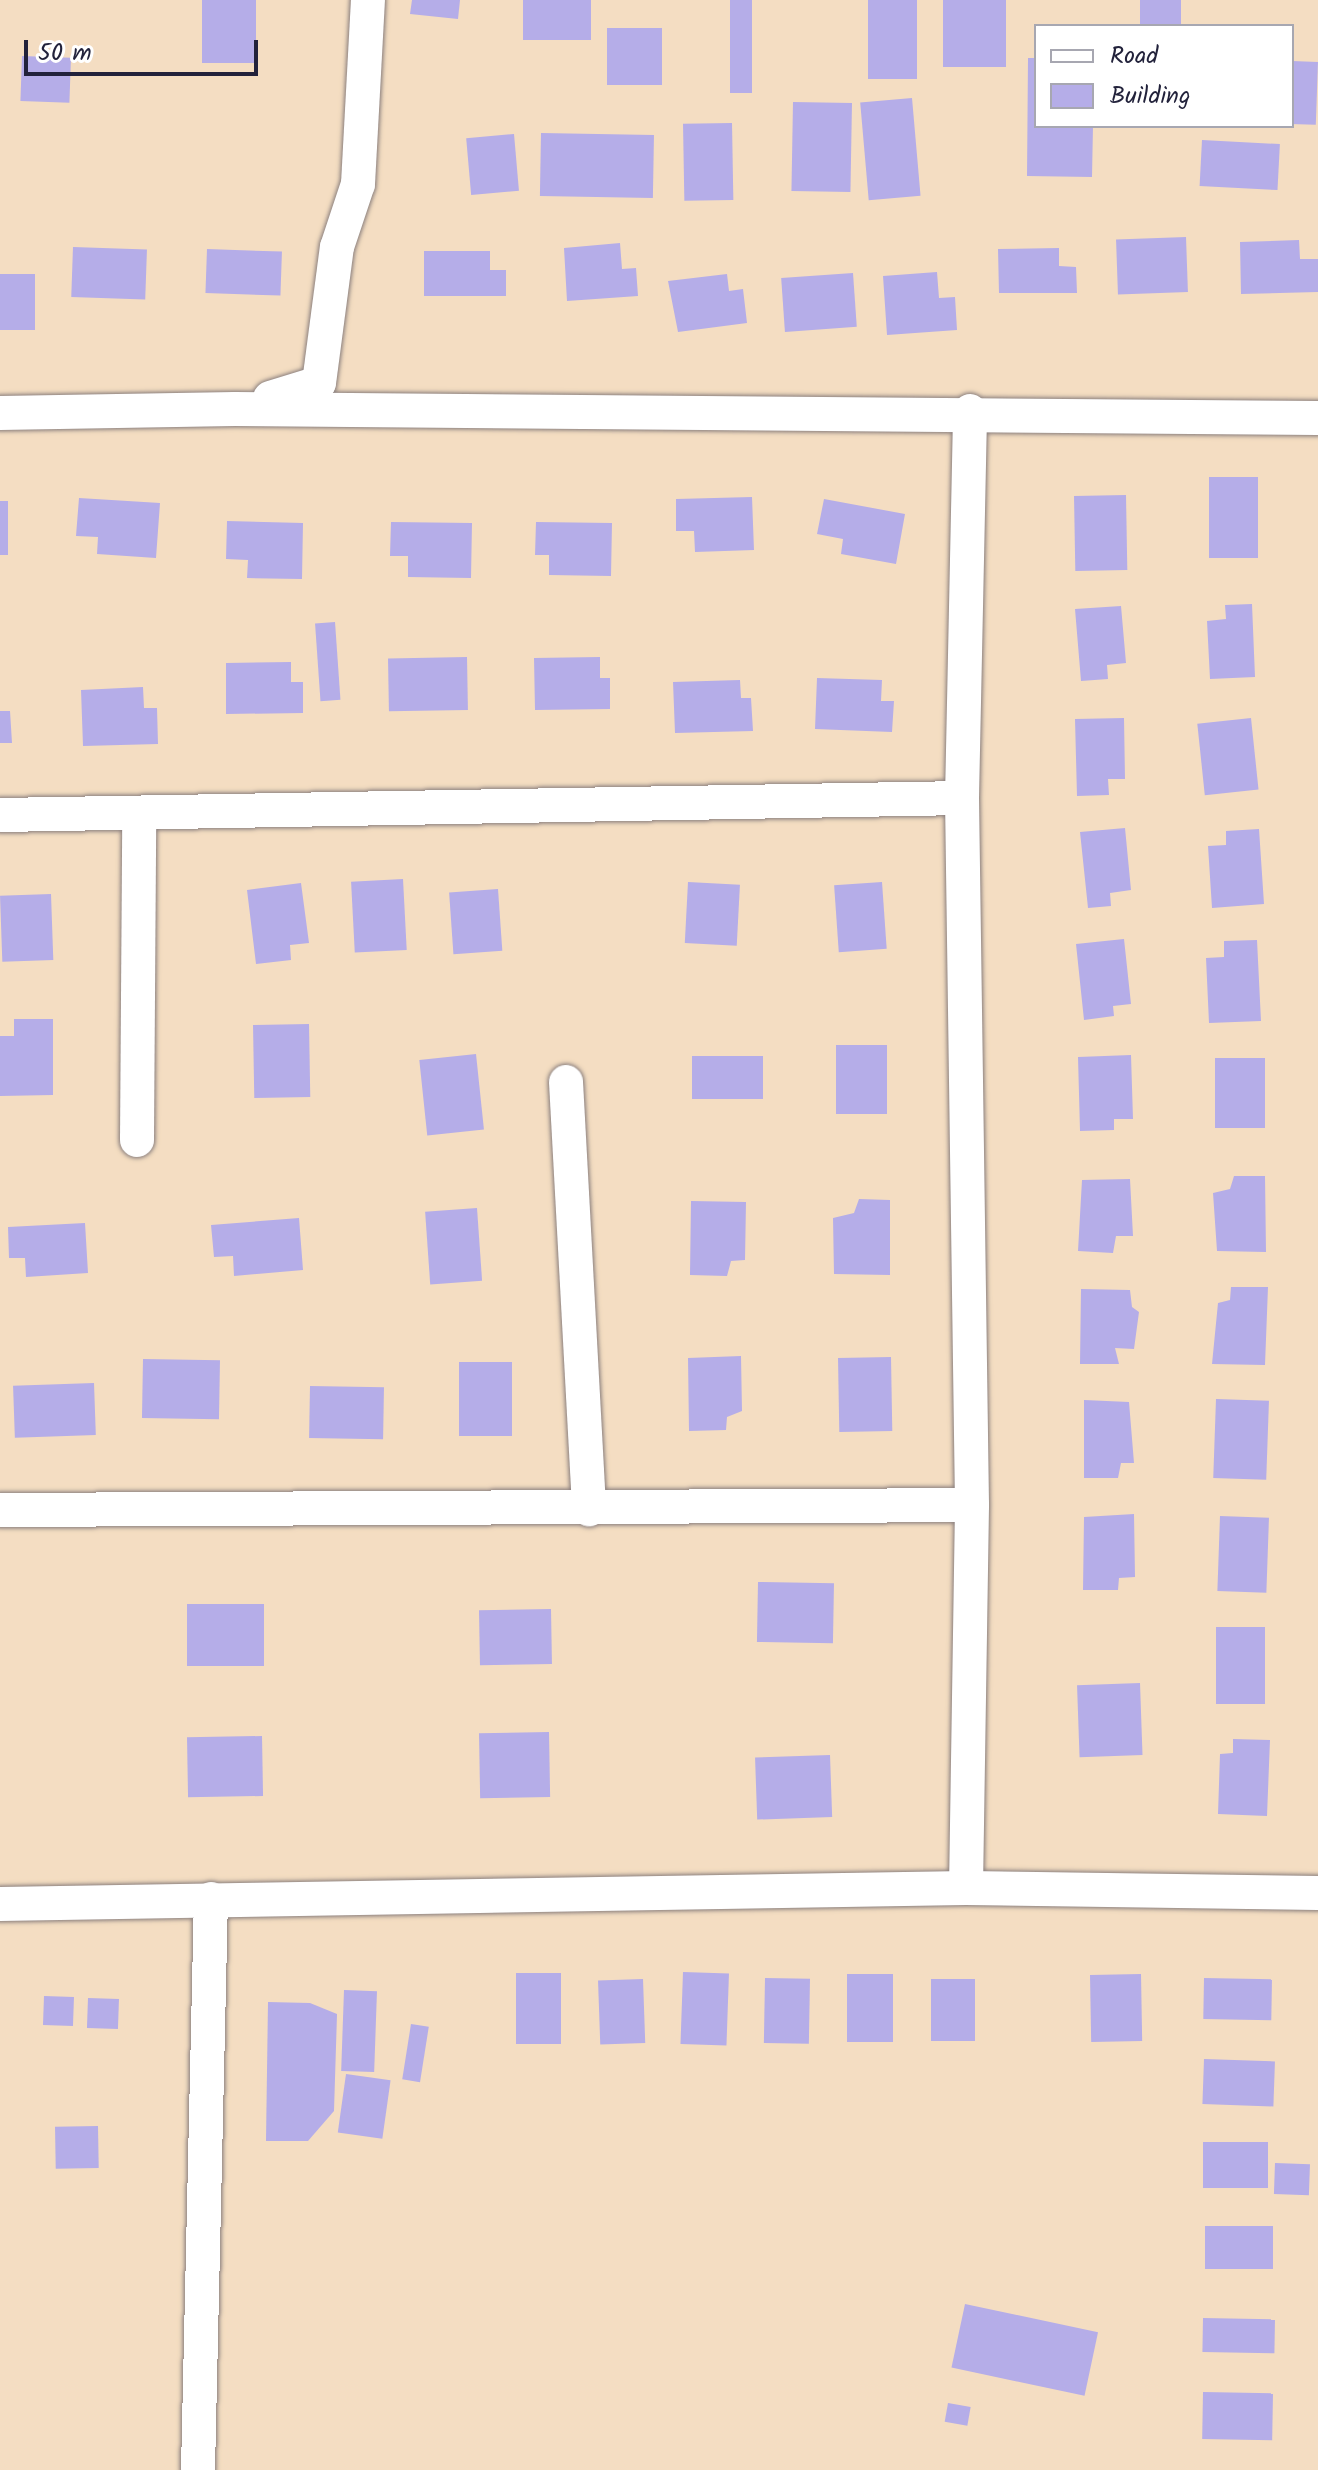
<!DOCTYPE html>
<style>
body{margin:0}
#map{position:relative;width:1318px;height:2470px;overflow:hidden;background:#f4ddc2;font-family:Kalam,sans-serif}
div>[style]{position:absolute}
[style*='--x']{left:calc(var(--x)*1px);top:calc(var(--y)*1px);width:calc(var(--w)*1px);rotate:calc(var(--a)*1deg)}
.building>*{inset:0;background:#b5ade8;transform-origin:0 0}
.roads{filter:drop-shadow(0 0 2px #8b807e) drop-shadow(0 0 2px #8b807e)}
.street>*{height:34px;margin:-17px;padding:0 17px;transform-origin:17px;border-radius:17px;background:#fff}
span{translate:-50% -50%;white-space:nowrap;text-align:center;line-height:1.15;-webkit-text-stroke:8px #fff;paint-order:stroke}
.legend{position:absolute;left:1034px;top:24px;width:260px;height:104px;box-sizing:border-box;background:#fff;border:2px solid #a7a7b1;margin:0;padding:10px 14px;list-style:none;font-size:24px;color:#22223b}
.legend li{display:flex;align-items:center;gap:16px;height:40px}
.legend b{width:40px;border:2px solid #a7a7b1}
.scale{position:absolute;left:24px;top:40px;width:234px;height:36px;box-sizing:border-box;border:4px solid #22223b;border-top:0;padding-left:10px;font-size:24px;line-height:28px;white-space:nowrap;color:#22223b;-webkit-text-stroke:6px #fff;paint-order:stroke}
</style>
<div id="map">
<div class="building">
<div style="left:202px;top:0;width:54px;height:63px"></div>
<div style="clip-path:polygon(412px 0,460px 0,458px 19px,410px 14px)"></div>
<div style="left:523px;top:0;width:68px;height:40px"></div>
<div style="left:730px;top:0;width:22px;height:93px"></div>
<div style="left:868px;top:0;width:49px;height:79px"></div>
<div style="left:943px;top:0;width:63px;height:67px"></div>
<div style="left:1140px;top:0;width:41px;height:26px"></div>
<div style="left:662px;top:28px;width:57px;height:55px;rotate:90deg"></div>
<div style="left:22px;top:56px;width:49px;height:45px;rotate:2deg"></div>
<div style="clip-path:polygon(1028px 58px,1036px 58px,1036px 126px,1093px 126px,1092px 177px,1027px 176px)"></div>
<div style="left:1292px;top:61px;width:26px;height:63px;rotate:2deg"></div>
<div style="left:912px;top:98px;width:98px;height:52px;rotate:85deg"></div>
<div style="left:793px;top:102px;width:59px;height:89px;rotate:1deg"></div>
<div style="left:732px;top:123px;width:77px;height:49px;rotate:89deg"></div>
<div style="left:541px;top:133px;width:113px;height:63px;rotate:1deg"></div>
<div style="left:514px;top:134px;width:57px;height:48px;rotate:85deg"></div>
<div style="left:1202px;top:140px;width:78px;height:46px;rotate:3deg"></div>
<div style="left:1186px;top:237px;width:55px;height:70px;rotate:88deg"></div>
<div style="clip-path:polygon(1299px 240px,1300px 259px,1318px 259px,1318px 292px,1241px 294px,1240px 242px)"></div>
<div style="clip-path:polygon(620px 243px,622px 269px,636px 268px,638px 296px,567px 301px,564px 248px)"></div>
<div style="left:73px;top:247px;width:74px;height:50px;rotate:2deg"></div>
<div style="clip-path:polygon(1059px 248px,1059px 266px,1076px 267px,1077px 293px,999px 293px,998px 249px)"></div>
<div style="left:207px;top:249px;width:75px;height:44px;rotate:2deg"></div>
<div style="clip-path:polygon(424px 251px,490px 251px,490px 270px,506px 270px,506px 296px,424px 296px)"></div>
<div style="clip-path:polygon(937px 272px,939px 298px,955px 297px,957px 330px,887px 335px,883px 276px)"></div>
<div style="left:853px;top:273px;width:54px;height:72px;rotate:86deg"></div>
<div style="left:0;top:274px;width:35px;height:56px"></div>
<div style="clip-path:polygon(727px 274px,729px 291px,743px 289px,747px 323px,678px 332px,668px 281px)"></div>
<div style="left:1209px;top:477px;width:49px;height:81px"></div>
<div style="left:1126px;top:495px;width:75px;height:52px;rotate:89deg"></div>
<div style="clip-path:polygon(752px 497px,754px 550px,695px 552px,694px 531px,676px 531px,676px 499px)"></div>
<div style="clip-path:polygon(79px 498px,160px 503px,156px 558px,97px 554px,98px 537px,76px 536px)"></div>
<div style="clip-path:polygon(824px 499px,905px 514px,896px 564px,841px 554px,843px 539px,817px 534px)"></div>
<div style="left:0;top:501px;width:8px;height:54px"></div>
<div style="clip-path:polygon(227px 521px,303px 523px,302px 579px,247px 578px,248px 560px,226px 559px)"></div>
<div style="clip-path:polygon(391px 522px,472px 523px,471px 578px,408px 577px,408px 556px,390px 556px)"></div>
<div style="clip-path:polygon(536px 522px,612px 523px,611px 576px,549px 575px,549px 555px,535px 555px)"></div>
<div style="clip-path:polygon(1252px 604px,1255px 677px,1210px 679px,1207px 621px,1226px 619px,1225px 605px)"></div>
<div style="clip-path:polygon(1121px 606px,1126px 663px,1107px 665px,1108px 679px,1081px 681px,1075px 609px)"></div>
<div style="left:335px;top:622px;width:78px;height:20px;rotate:86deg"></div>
<div style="left:467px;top:657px;width:53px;height:79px;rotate:89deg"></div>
<div style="clip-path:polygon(600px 657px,600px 678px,610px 678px,610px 709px,535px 710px,534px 658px)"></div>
<div style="clip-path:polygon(291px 662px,291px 682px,303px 682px,303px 713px,226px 714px,226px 663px)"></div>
<div style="clip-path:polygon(817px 678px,882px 680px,881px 701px,894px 701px,892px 732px,815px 729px)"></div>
<div style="clip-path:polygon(740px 680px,741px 698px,751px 698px,753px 731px,675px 733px,673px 682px)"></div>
<div style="clip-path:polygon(143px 687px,144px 708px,157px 708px,158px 744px,83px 746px,81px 690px)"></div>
<div style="clip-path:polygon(0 711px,10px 711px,12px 743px,0 743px)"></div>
<div style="clip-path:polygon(1124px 718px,1125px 779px,1108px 779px,1109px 795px,1077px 796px,1075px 719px)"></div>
<div style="left:1251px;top:718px;width:72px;height:54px;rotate:84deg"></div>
<div style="clip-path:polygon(1125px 828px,1131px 890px,1110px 893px,1111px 906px,1088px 908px,1080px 832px)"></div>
<div style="clip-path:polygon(1259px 829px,1264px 904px,1212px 908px,1208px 846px,1226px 845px,1226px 831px)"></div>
<div style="left:403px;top:879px;width:71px;height:52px;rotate:87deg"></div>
<div style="left:688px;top:882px;width:52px;height:61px;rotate:3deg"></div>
<div style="left:882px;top:882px;width:67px;height:48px;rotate:86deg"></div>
<div style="clip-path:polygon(301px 883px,309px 943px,290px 945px,291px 960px,256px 964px,247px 890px)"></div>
<div style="left:498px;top:889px;width:62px;height:49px;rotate:86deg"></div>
<div style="left:51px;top:894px;width:66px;height:51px;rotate:88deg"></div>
<div style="clip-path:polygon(1124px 939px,1131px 1004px,1113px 1006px,1114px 1016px,1084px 1020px,1076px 944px)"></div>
<div style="clip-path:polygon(1257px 940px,1261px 1021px,1209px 1023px,1206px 958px,1224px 957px,1224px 941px)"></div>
<div style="clip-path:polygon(14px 1019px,53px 1019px,53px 1095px,0 1096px,0 1036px,14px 1036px)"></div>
<div style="left:309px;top:1024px;width:73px;height:56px;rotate:89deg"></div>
<div style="left:836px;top:1045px;width:51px;height:69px"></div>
<div style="left:476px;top:1054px;width:76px;height:57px;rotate:84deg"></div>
<div style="clip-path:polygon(1131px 1055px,1133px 1119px,1114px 1119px,1114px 1130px,1080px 1131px,1078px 1057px)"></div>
<div style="left:692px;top:1056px;width:71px;height:43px"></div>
<div style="left:1215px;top:1058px;width:50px;height:70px"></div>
<div style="clip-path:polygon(1234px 1176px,1265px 1176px,1266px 1252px,1217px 1251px,1213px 1193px,1230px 1189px)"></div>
<div style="clip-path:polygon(1130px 1179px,1133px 1236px,1116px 1236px,1113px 1253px,1078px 1251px,1082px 1180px)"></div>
<div style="clip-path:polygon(859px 1199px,890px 1200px,890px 1275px,834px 1274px,833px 1218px,854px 1213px)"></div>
<div style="clip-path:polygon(691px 1201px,746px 1202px,745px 1260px,731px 1261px,727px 1276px,690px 1275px)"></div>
<div style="left:477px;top:1208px;width:73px;height:52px;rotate:86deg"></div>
<div style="clip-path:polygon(299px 1218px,303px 1270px,234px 1276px,233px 1256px,214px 1257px,211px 1225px)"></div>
<div style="clip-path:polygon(85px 1223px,88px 1273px,26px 1277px,25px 1258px,9px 1258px,8px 1227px)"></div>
<div style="clip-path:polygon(1231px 1287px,1268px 1287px,1265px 1365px,1212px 1364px,1218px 1303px,1230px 1300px)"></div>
<div style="clip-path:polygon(1081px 1289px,1130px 1290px,1132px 1307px,1139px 1312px,1134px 1349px,1115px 1348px,1119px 1364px,1080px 1364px)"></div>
<div style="clip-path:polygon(741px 1356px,742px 1411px,727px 1417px,726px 1430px,689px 1431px,688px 1358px)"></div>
<div style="left:891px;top:1357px;width:74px;height:53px;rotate:89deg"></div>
<div style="left:143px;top:1359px;width:77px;height:59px;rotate:1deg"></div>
<div style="left:459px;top:1362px;width:53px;height:74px"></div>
<div style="left:94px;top:1383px;width:52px;height:81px;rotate:88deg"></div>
<div style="left:310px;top:1386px;width:74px;height:52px;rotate:1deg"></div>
<div style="left:1216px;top:1399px;width:53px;height:79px;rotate:2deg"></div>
<div style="clip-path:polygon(1084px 1400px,1129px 1402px,1134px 1463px,1121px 1463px,1118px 1478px,1084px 1478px)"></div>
<div style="clip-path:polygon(1134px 1514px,1135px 1577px,1119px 1578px,1118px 1590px,1083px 1590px,1084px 1517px)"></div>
<div style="left:1220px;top:1516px;width:49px;height:75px;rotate:2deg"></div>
<div style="left:758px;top:1582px;width:76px;height:60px;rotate:1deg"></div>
<div style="left:187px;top:1604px;width:77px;height:62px"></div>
<div style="left:551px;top:1609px;width:55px;height:72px;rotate:89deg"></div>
<div style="left:1216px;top:1627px;width:49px;height:77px"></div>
<div style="left:1140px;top:1683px;width:72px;height:63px;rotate:88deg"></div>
<div style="left:549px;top:1732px;width:65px;height:70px;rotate:89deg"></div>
<div style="left:262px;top:1736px;width:60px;height:75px;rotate:89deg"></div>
<div style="clip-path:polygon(1233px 1739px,1270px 1740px,1267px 1816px,1218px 1814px,1220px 1754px,1233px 1753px)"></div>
<div style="left:830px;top:1755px;width:62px;height:75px;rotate:88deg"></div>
<div style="left:683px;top:1972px;width:46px;height:72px;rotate:2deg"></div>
<div style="left:516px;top:1973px;width:45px;height:71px"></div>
<div style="left:847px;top:1974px;width:46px;height:68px"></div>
<div style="left:1141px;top:1974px;width:67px;height:51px;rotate:89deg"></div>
<div style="left:765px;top:1978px;width:45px;height:65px;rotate:1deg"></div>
<div style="left:1204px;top:1978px;width:68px;height:41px;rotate:1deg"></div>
<div style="left:643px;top:1979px;width:64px;height:45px;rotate:88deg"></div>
<div style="left:931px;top:1979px;width:44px;height:62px"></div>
<div style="left:344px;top:1990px;width:33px;height:81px;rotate:2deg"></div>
<div style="left:44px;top:1996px;width:30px;height:29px;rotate:2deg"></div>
<div style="left:88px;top:1998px;width:31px;height:30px;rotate:2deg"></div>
<div style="clip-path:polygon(268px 2002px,310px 2003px,337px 2014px,334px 2111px,308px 2141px,266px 2141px)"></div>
<div style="left:411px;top:2024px;width:18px;height:56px;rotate:9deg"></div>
<div style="left:1204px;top:2059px;width:71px;height:45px;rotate:2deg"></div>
<div style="left:346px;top:2074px;width:45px;height:59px;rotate:8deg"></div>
<div style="left:98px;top:2126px;width:42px;height:43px;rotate:89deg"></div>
<div style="left:1203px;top:2142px;width:65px;height:46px"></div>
<div style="left:1275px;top:2163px;width:35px;height:31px;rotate:2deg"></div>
<div style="left:1205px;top:2226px;width:68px;height:43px"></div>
<div style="left:965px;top:2304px;width:136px;height:65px;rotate:12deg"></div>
<div style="left:1203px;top:2318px;width:72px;height:34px;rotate:1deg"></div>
<div style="left:1203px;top:2392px;width:70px;height:47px;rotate:1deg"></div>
<div style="left:948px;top:2403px;width:23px;height:19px;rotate:10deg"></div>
</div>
<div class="roads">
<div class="street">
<div style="--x:270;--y:398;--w:51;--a:-17"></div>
<div style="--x:319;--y:383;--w:137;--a:-82.5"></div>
<div style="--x:337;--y:247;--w:66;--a:-71.6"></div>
<div style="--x:358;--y:184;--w:184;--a:-86.9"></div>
<div style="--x:0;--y:413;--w:235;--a:-1"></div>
<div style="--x:235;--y:409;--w:1083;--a:0.48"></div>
<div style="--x:0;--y:815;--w:962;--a:-1.01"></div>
<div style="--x:566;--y:1082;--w:428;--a:86.9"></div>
<div style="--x:137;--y:1140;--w:327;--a:-89.6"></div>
<div style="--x:0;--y:1510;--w:972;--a:-0.29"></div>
<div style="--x:966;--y:1888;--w:383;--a:-89.1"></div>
<div style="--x:972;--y:1505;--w:707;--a:-90.81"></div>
<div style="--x:962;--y:798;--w:387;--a:-88.8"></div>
<div style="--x:0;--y:1904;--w:966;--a:-0.95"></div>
<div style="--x:966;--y:1888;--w:352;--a:0.8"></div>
<div style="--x:198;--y:2470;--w:571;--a:-88.7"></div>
</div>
</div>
<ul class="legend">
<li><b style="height:10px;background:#fff"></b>Road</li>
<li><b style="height:22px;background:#b5ade8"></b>Building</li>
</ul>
<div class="scale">50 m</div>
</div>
